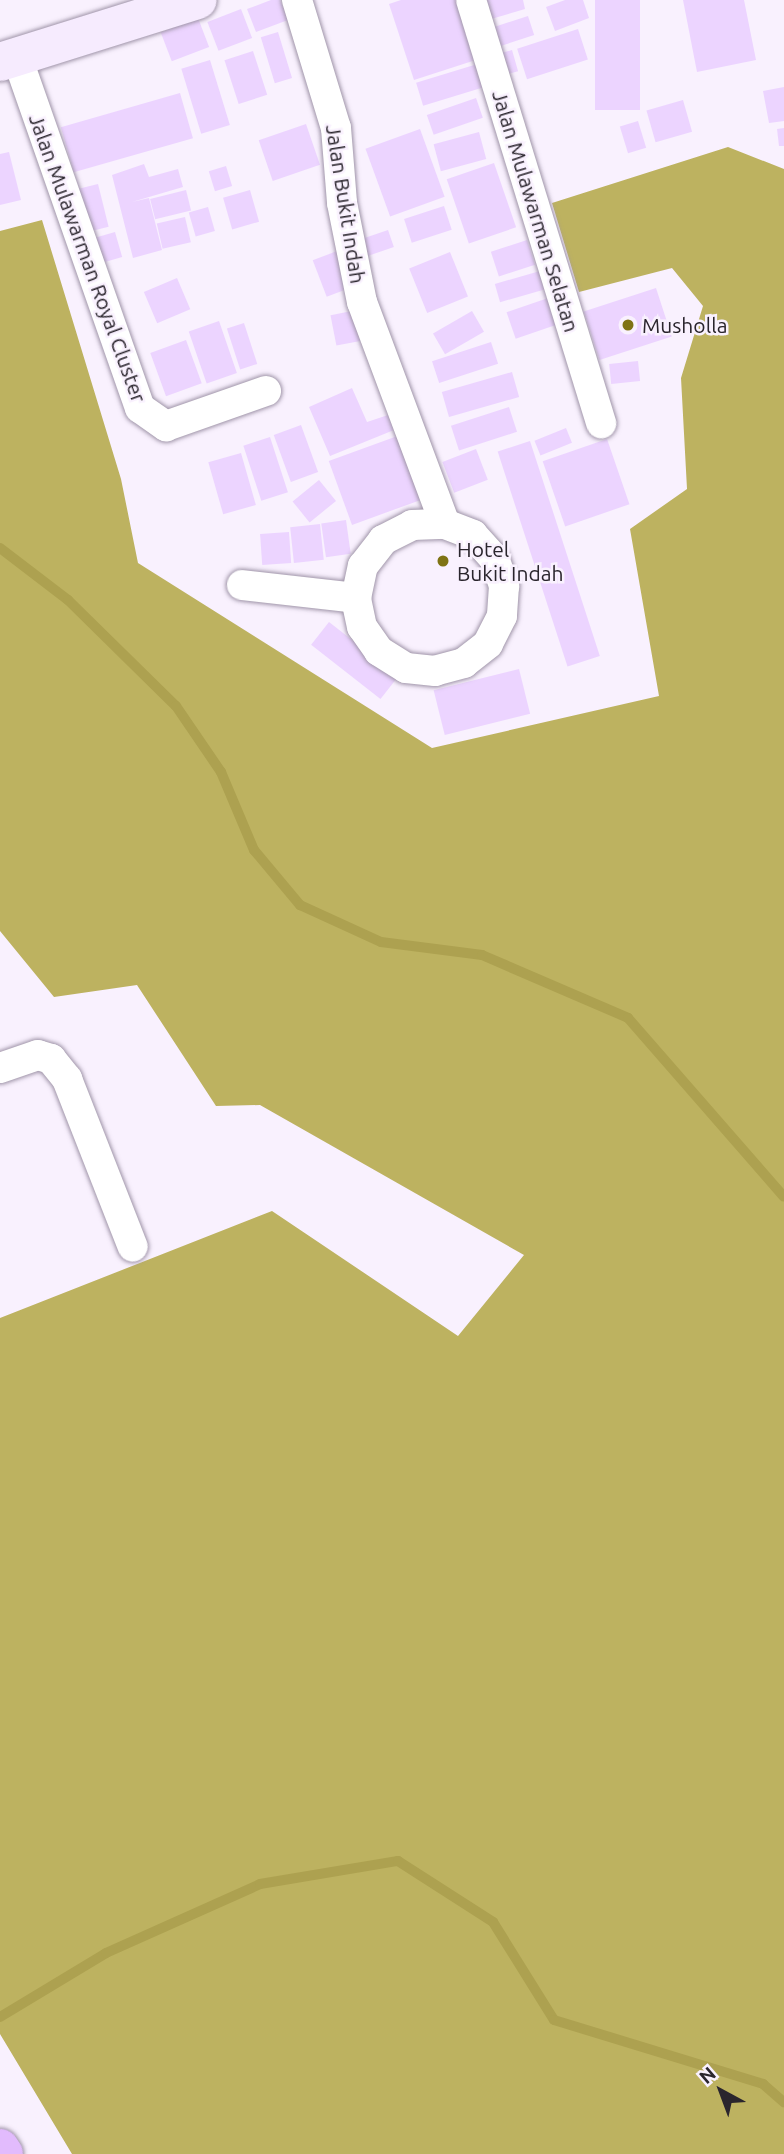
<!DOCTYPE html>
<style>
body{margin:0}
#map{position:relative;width:784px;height:2154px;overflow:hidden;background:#f9f1fe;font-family:Ubuntu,sans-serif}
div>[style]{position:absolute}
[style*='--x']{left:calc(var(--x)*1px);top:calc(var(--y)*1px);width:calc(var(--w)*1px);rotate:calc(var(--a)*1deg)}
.forest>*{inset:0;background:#bdb260}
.stream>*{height:10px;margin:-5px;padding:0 5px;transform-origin:5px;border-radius:5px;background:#ada150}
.building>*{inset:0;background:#ecd4ff;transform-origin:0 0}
.roads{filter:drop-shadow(0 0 2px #a095a9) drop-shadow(0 0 2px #a095a9)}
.street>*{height:30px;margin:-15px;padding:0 15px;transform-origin:15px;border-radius:15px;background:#fff}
.secondary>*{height:38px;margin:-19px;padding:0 19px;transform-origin:19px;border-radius:19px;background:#f6ebfe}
.highway>*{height:38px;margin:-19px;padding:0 19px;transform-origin:19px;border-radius:19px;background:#e2bbfd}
.dots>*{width:19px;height:19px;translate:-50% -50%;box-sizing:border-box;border:4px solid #f9f1fe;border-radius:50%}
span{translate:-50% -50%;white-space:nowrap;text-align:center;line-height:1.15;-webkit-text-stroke:5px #f9f1fe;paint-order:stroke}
.street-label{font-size:21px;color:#2a252d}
.poi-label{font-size:21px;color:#2a252d}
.left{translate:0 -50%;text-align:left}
.north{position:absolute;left:686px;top:2056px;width:70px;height:70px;-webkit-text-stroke:5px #f9f1fe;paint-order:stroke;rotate:319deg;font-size:19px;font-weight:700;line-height:28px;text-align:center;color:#2a252d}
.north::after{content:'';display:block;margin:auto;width:24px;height:32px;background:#2a252d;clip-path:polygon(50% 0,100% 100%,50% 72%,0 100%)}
</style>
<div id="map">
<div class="forest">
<div style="clip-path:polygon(728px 147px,784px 169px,784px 2154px,72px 2154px,0 2034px,0 1318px,272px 1211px,458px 1336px,524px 1255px,260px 1105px,216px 1106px,137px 985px,54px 997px,0 931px,0 231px,42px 220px,121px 479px,138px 563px,432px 748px,659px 696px,630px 529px,687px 489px,681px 378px,703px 306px,672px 268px,579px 292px,552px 203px)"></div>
</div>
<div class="stream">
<div style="--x:0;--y:548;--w:86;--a:37.4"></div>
<div style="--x:68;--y:600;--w:151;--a:44.5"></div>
<div style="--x:176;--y:706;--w:80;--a:55.7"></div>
<div style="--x:221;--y:772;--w:85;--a:67.1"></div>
<div style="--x:254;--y:850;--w:72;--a:50.1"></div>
<div style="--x:300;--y:905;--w:89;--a:24.6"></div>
<div style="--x:381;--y:942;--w:102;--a:7.3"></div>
<div style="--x:482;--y:955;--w:159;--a:23.3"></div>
<div style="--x:628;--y:1018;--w:237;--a:48.9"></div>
<div style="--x:0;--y:2017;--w:124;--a:-31.1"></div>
<div style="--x:106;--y:1953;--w:169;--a:-24.1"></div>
<div style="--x:260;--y:1884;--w:140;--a:-9.5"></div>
<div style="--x:398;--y:1861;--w:113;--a:32.7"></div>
<div style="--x:493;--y:1922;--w:115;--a:58.1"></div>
<div style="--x:554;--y:2020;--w:219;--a:17"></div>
<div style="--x:763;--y:2084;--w:28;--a:41"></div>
</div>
<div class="building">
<div style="clip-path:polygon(271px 0,280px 0,288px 20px,256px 32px,247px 9px)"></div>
<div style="clip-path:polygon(401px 0,466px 0,485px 57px,414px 80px,389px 4px)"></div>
<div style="clip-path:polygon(475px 0,523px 0,525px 9px,481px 22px)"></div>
<div style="clip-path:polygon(565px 0,583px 0,589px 18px,555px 31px,546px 7px)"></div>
<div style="left:595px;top:0;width:45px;height:110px"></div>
<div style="clip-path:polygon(683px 0,744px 0,756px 60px,697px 72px)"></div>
<div style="left:241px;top:9px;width:31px;height:36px;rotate:69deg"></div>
<div style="left:528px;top:16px;width:20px;height:46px;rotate:72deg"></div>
<div style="left:198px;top:18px;width:31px;height:40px;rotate:69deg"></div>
<div style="left:578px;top:29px;width:32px;height:64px;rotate:72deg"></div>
<div style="left:278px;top:32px;width:48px;height:18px;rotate:73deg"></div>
<div style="left:512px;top:50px;width:22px;height:21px;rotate:74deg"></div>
<div style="left:253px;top:51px;width:46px;height:30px;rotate:72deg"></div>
<div style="left:210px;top:60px;width:68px;height:30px;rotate:73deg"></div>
<div style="left:484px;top:62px;width:24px;height:71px;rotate:73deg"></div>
<div style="clip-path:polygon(784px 87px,784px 121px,769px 123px,763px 91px)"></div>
<div style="left:180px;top:93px;width:47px;height:124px;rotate:74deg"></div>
<div style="left:476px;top:98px;width:21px;height:52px;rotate:71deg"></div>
<div style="left:683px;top:100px;width:33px;height:38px;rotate:74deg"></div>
<div style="left:638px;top:121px;width:28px;height:19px;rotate:73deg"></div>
<div style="left:306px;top:124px;width:43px;height:50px;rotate:71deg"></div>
<div style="clip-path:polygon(784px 128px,784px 146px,779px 146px,777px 129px)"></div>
<div style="left:420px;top:129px;width:72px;height:58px;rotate:70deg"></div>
<div style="left:479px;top:132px;width:28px;height:47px;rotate:75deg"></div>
<div style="clip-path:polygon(9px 152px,21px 200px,0 205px,0 154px)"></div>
<div style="left:494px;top:163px;width:68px;height:50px;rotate:71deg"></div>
<div style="clip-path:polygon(144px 164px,149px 177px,178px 169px,183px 187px,132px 202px,149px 198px,162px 250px,133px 258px,112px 175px)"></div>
<div style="left:226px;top:166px;width:21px;height:18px;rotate:73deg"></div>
<div style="left:98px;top:184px;width:44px;height:24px;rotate:76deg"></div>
<div style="left:186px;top:190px;width:21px;height:37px;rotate:76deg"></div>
<div style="left:250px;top:190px;width:33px;height:28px;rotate:74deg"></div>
<div style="left:444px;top:206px;width:25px;height:42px;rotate:72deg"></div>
<div style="left:208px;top:207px;width:25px;height:20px;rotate:74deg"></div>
<div style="left:185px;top:217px;width:26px;height:29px;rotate:77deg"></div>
<div style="left:388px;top:230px;width:18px;height:28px;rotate:71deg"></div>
<div style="left:115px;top:232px;width:26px;height:27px;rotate:74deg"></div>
<div style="left:527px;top:240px;width:26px;height:38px;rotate:72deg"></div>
<div style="left:337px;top:251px;width:39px;height:26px;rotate:69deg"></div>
<div style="left:450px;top:252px;width:48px;height:44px;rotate:68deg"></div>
<div style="left:540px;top:271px;width:19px;height:47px;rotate:74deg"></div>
<div style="left:177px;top:278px;width:34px;height:36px;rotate:67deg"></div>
<div style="left:656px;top:288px;width:51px;height:76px;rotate:72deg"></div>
<div style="left:551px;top:297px;width:28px;height:47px;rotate:71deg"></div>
<div style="left:357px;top:310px;width:31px;height:27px;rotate:79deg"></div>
<div style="left:472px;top:311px;width:24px;height:45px;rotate:60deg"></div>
<div style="left:219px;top:321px;width:55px;height:32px;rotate:71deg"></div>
<div style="left:244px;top:323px;width:43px;height:18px;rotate:72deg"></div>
<div style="left:186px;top:340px;width:46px;height:38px;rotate:70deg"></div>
<div style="left:491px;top:342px;width:23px;height:62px;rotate:72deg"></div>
<div style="left:638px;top:361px;width:20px;height:29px;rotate:84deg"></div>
<div style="left:512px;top:372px;width:26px;height:73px;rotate:74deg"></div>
<div style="clip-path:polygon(352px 388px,367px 422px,388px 415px,394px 430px,330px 456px,309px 407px)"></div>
<div style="left:509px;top:407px;width:26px;height:61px;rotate:72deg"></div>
<div style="left:301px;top:425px;width:50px;height:29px;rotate:70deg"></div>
<div style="left:566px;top:428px;width:16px;height:34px;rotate:68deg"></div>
<div style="left:403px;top:434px;width:68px;height:79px;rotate:70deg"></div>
<div style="left:270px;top:437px;width:58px;height:28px;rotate:72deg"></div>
<div style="left:607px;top:439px;width:69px;height:68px;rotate:71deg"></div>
<div style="left:530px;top:441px;width:226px;height:34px;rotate:72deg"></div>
<div style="left:476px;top:449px;width:33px;height:36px;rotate:69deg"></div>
<div style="left:241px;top:453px;width:54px;height:34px;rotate:74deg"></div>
<div style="left:319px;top:480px;width:27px;height:34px;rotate:51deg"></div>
<div style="left:346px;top:520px;width:34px;height:25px;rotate:82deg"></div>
<div style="left:320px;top:524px;width:36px;height:30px;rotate:84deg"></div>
<div style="left:289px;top:532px;width:31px;height:29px;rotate:86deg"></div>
<div style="left:329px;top:622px;width:88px;height:29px;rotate:38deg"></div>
<div style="left:519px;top:669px;width:46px;height:88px;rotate:76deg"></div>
</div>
<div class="roads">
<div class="street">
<div style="--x:297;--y:0;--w:134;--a:73.1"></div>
<div style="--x:336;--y:128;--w:75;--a:85.4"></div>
<div style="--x:342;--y:203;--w:101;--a:78.6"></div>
<div style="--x:362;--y:302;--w:237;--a:69.5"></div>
<div style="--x:445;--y:524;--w:30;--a:21"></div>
<div style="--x:473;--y:535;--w:31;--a:48"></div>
<div style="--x:494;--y:558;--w:30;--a:70"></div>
<div style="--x:504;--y:586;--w:30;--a:94"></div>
<div style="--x:502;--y:616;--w:31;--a:117"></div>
<div style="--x:488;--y:644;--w:31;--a:142"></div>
<div style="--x:464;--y:663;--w:30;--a:165"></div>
<div style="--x:435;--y:671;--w:29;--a:-174"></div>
<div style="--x:406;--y:668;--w:32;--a:-148"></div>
<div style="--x:379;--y:651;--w:29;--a:-125"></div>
<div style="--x:362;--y:627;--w:30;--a:-102"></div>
<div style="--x:356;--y:598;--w:33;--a:-78"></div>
<div style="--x:363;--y:566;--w:33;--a:-52"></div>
<div style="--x:383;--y:540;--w:33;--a:-27"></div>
<div style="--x:412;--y:525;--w:33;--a:-2"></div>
<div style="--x:471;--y:0;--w:443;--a:72.9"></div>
<div style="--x:17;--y:57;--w:372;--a:70.7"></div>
<div style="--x:140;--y:408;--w:32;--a:35"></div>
<div style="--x:166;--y:426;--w:106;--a:-19.3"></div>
<div style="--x:242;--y:585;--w:115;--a:6.5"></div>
<div style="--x:0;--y:1068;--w:40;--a:-18.9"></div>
<div style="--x:38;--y:1055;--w:14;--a:17"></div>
<div style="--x:51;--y:1059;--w:26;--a:51"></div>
<div style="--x:67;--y:1079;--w:180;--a:68.6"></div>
</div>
<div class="secondary">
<div style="--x:0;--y:62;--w:207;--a:-17.4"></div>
</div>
<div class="highway">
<div style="--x:0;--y:2148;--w:7;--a:56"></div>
</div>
</div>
<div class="dots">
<div style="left:628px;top:325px;background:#7f7314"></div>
<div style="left:443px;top:561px;background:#7f7314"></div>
</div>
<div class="street-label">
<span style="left:346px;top:204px;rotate:81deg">Jalan Bukit Indah</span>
<span style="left:536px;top:211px;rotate:73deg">Jalan Mulawarman Selatan</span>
<span style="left:88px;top:258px;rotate:70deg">Jalan Mulawarman Royal Cluster</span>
</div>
<div class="poi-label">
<span class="left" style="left:642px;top:325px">Musholla</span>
<span class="left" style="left:457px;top:561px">Hotel<br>Bukit Indah</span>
</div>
<div class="north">N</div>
</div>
